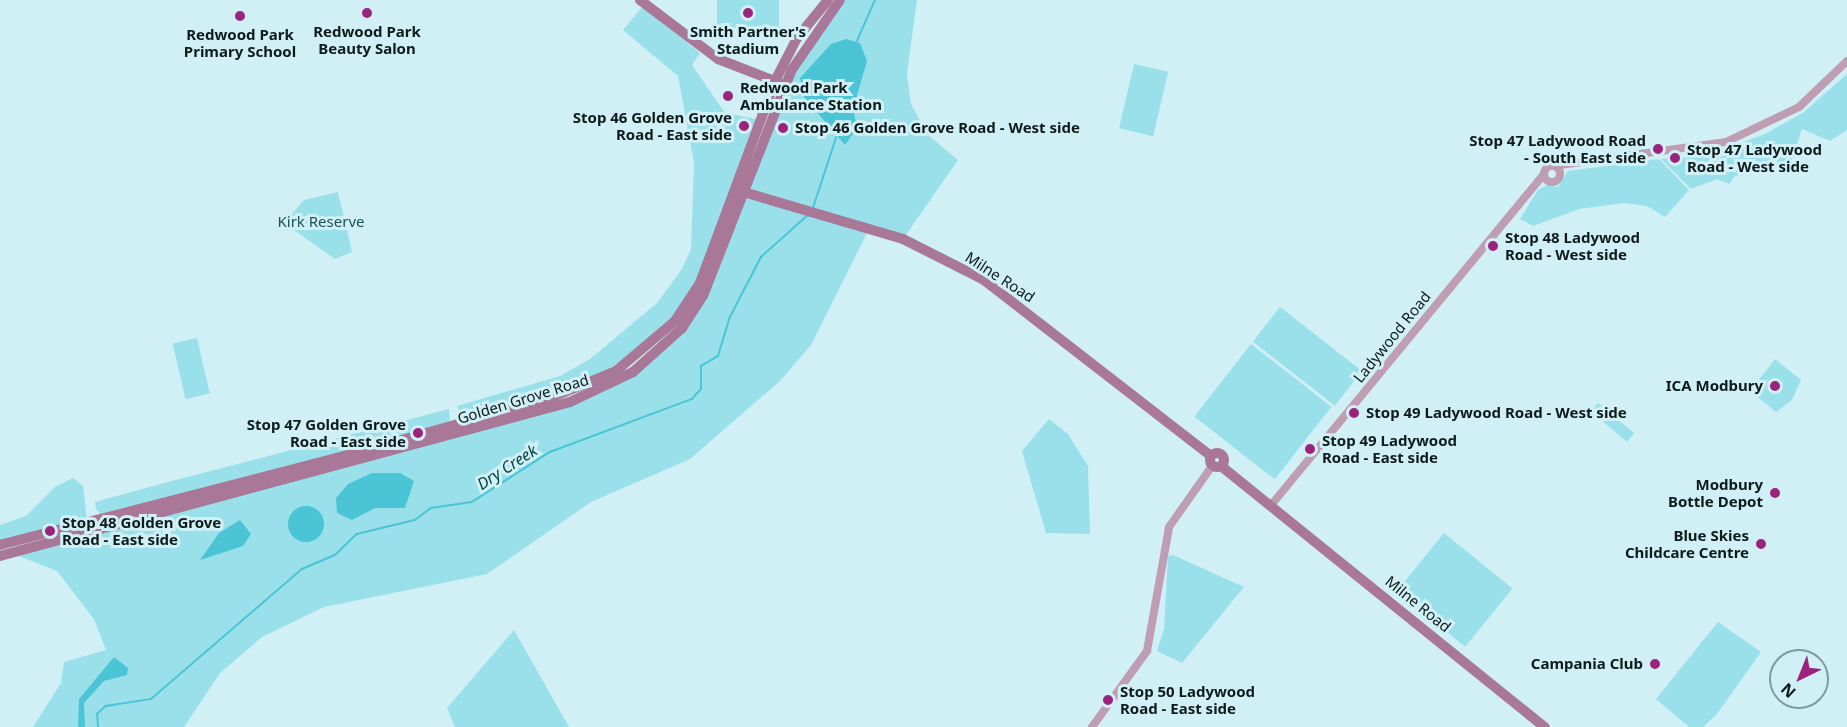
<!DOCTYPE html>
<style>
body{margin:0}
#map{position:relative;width:1847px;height:727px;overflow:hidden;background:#d0f0f5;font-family:"Noto Sans",sans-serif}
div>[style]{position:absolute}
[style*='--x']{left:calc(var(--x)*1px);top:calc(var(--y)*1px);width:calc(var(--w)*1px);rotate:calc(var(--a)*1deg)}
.green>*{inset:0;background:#99e0eb;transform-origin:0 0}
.water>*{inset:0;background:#4bc4d5}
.round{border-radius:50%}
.stream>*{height:1.5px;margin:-0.75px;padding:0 0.75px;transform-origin:0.75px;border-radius:0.75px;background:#4bc4d5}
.tertiary>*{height:8px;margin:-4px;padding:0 4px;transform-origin:4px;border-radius:4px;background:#bf9eb3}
.tertiary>.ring{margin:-4px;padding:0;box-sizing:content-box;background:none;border:8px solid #bf9eb3;border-radius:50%}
.secondary>*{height:10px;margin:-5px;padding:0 5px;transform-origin:5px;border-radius:5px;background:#a97898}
.secondary>.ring{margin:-5px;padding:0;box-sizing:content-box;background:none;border:10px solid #a97898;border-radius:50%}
.dots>*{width:16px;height:16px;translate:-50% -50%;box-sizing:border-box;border:3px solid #d0f0f5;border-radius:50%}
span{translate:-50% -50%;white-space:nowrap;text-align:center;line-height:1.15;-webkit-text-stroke:6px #d0f0f5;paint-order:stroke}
.poi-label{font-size:15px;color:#0e1a1c;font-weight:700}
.left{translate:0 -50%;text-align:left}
.right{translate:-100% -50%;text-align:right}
.park-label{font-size:15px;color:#1d5158}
.street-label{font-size:15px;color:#0e1a1c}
.water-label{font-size:16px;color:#023d44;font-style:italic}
.north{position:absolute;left:1769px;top:649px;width:60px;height:60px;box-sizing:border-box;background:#d0f0f5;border:2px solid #829a9e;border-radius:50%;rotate:223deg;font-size:16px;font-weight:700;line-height:24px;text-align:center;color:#0e1a1c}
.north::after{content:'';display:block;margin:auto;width:21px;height:27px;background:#9a237d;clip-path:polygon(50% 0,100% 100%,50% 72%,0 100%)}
</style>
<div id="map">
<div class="green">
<div style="left:717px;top:0;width:62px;height:28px"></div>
<div style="clip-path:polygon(840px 0,917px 0,907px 74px,911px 104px,928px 135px,958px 160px,903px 239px,870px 227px,811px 345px,780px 381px,690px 459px,591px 502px,487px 574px,324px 607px,262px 637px,220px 673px,184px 727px,33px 727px,61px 683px,64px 662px,106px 650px,94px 619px,57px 571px,11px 553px,605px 389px,682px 328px,791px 71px)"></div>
<div style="clip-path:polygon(643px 6px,700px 53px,692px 65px,725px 113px,756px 119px,698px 282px,677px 313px,615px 368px,579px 386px,464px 419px,457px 406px,560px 376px,590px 359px,657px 303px,682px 269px,691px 249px,694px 163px,678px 76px,623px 30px)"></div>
<div style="left:1134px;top:64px;width:35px;height:66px;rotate:13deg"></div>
<div style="clip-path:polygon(1847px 74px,1847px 130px,1830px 141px,1802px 129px,1790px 165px,1735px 176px,1729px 184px,1717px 179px,1691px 189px,1661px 159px,1704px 157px,1765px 134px,1804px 112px)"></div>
<div style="clip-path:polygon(1659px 159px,1689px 190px,1665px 217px,1647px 206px,1624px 203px,1579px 209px,1533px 226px,1520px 219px,1538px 190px,1547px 185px,1558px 187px,1568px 171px)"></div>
<div style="clip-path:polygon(338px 192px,352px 252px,335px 259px,284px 223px,304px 200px)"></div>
<div style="left:1280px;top:307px;width:104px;height:44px;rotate:38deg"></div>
<div style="left:197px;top:338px;width:57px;height:25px;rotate:77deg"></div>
<div style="left:1251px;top:344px;width:102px;height:92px;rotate:38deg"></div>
<div style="clip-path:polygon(1775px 359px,1801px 380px,1792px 400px,1776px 412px,1750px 391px)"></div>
<div style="left:1598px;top:403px;width:47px;height:11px;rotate:40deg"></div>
<div style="clip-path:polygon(449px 409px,450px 420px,443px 426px,100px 514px,96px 509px,95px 502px,168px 482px)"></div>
<div style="clip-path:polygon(1049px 419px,1068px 434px,1088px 466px,1090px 534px,1046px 533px,1022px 451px)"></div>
<div style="clip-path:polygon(73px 478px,83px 486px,87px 520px,0 542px,0 525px,26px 516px,55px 487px)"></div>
<div style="left:1444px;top:533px;width:88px;height:75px;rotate:39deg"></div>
<div style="clip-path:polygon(1173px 555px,1244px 587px,1182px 663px,1157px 651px,1164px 629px,1168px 556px)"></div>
<div style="clip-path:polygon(1718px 622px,1761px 652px,1717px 714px,1703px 727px,1689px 727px,1656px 699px)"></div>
<div style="clip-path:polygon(514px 630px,569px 727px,455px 727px,447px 708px)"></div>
</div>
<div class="water">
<div style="clip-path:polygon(846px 39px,860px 43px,867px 61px,853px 109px,857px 128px,845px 145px,804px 97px,800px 78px,831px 44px)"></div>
<div style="clip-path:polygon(400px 473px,414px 481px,405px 508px,375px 508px,352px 520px,337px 513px,336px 498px,348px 484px,372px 473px)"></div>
<div class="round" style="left:288px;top:506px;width:36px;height:36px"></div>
<div style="clip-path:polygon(240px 520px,251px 534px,243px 546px,200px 560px,219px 533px)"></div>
<div style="clip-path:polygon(114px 657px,128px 668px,127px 675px,104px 681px,84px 703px,85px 727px,78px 727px,79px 699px)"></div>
</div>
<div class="stream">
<div style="--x:857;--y:41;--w:45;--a:-66.3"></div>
<div style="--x:813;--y:208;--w:74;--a:-71.8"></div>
<div style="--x:98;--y:727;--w:13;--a:-94"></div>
<div style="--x:97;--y:714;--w:12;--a:-42"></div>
<div style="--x:106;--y:706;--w:46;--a:-8.8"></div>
<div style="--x:151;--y:699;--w:199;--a:-40.7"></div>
<div style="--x:302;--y:569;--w:36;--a:-23"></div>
<div style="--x:335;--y:555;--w:30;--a:-44"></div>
<div style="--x:357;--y:534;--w:60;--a:-13.6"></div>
<div style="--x:415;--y:520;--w:20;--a:-37"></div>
<div style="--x:431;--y:508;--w:41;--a:-8.3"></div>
<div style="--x:472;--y:502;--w:93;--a:-32.7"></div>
<div style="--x:550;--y:452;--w:152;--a:-20.5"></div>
<div style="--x:692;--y:399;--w:13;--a:-48"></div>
<div style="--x:701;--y:389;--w:23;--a:-90"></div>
<div style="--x:701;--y:366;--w:20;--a:-30"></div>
<div style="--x:718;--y:356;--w:39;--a:-73"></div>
<div style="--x:729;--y:319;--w:70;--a:-62.7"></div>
<div style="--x:761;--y:257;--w:62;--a:-41.7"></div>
</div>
<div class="tertiary">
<div class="ring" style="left:1544px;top:166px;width:8px;height:8px"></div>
<div style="--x:1553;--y:166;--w:175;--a:-7.9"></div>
<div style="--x:1726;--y:142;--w:81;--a:-25.6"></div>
<div style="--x:1799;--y:107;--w:66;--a:-43.8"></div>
<div style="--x:1272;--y:504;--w:428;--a:-50.5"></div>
<div style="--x:1092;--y:727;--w:94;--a:-54.1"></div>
<div style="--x:1147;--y:651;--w:126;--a:-79.9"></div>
<div style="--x:1169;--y:527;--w:75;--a:-54.8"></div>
</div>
<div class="secondary">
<div style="--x:640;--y:0;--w:98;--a:37.1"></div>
<div style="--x:718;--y:59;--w:66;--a:21.2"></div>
<div style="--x:740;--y:191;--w:170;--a:16.4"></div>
<div style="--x:903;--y:239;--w:91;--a:26.8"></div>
<div style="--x:984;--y:280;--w:287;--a:37.8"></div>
<div class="ring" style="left:1210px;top:453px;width:4px;height:4px"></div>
<div style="--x:1221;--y:466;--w:416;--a:38.9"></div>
<div style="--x:0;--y:545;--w:360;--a:-14.5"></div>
<div style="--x:349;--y:455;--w:212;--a:-15.9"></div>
<div style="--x:553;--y:397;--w:68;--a:-22.4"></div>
<div style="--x:616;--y:371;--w:77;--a:-40.3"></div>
<div style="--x:675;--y:321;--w:45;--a:-56.7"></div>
<div style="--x:700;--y:283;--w:215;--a:-69.6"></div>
<div style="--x:775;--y:81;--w:48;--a:-62.9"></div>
<div style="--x:797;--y:38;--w:49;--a:-50.8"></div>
<div style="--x:0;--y:556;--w:590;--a:-15.12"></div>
<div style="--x:570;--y:402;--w:70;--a:-25.5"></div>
<div style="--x:633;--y:372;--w:66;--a:-41.9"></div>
<div style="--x:682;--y:328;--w:38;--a:-57"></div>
<div style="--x:703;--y:296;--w:242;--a:-68.6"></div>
<div style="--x:791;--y:71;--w:86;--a:-55.4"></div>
</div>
<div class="dots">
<div style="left:367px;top:13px;background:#9a237d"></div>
<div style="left:748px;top:13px;background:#9a237d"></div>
<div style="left:240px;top:16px;background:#9a237d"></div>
<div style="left:728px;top:96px;background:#9a237d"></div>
<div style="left:744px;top:126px;background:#9a237d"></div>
<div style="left:783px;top:128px;background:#9a237d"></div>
<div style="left:1658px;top:149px;background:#9a237d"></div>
<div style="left:1675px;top:158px;background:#9a237d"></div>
<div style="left:1493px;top:246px;background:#9a237d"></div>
<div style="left:1775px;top:386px;background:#9a237d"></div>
<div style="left:1354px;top:413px;background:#9a237d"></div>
<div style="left:418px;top:433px;background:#9a237d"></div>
<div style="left:1310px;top:449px;background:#9a237d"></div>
<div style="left:1775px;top:493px;background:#9a237d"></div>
<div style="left:50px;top:531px;background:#9a237d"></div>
<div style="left:1761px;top:544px;background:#9a237d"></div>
<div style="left:1655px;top:664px;background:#9a237d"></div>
<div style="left:1108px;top:700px;background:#9a237d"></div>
</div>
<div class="poi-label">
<span style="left:367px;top:40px">Redwood Park<br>Beauty Salon</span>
<span style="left:748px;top:40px">Smith Partner's<br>Stadium</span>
<span style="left:240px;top:43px">Redwood Park<br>Primary School</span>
<span class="left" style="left:740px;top:96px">Redwood Park<br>Ambulance Station</span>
<span class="right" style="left:732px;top:126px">Stop 46 Golden Grove<br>Road - East side</span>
<span class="left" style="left:795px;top:128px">Stop 46 Golden Grove Road - West side</span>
<span class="right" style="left:1646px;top:149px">Stop 47 Ladywood Road<br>- South East side</span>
<span class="left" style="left:1687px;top:158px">Stop 47 Ladywood<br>Road - West side</span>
<span class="left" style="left:1505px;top:246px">Stop 48 Ladywood<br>Road - West side</span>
<span class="right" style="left:1763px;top:386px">ICA Modbury</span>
<span class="left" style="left:1366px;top:413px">Stop 49 Ladywood Road - West side</span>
<span class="right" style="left:406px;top:433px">Stop 47 Golden Grove<br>Road - East side</span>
<span class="left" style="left:1322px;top:449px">Stop 49 Ladywood<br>Road - East side</span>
<span class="right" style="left:1763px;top:493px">Modbury<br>Bottle Depot</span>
<span class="left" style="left:62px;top:531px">Stop 48 Golden Grove<br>Road - East side</span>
<span class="right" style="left:1749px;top:544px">Blue Skies<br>Childcare Centre</span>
<span class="right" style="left:1643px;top:664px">Campania Club</span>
<span class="left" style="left:1120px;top:700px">Stop 50 Ladywood<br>Road - East side</span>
</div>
<div class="park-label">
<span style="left:321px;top:222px">Kirk Reserve</span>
</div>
<div class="street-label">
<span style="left:1000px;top:277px;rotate:33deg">Milne Road</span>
<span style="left:1392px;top:337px;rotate:-51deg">Ladywood Road</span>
<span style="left:523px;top:399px;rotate:-17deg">Golden Grove Road</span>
<span style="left:1418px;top:604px;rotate:39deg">Milne Road</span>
</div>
<div class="water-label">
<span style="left:507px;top:467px;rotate:-33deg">Dry Creek</span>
</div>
<div class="north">N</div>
</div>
